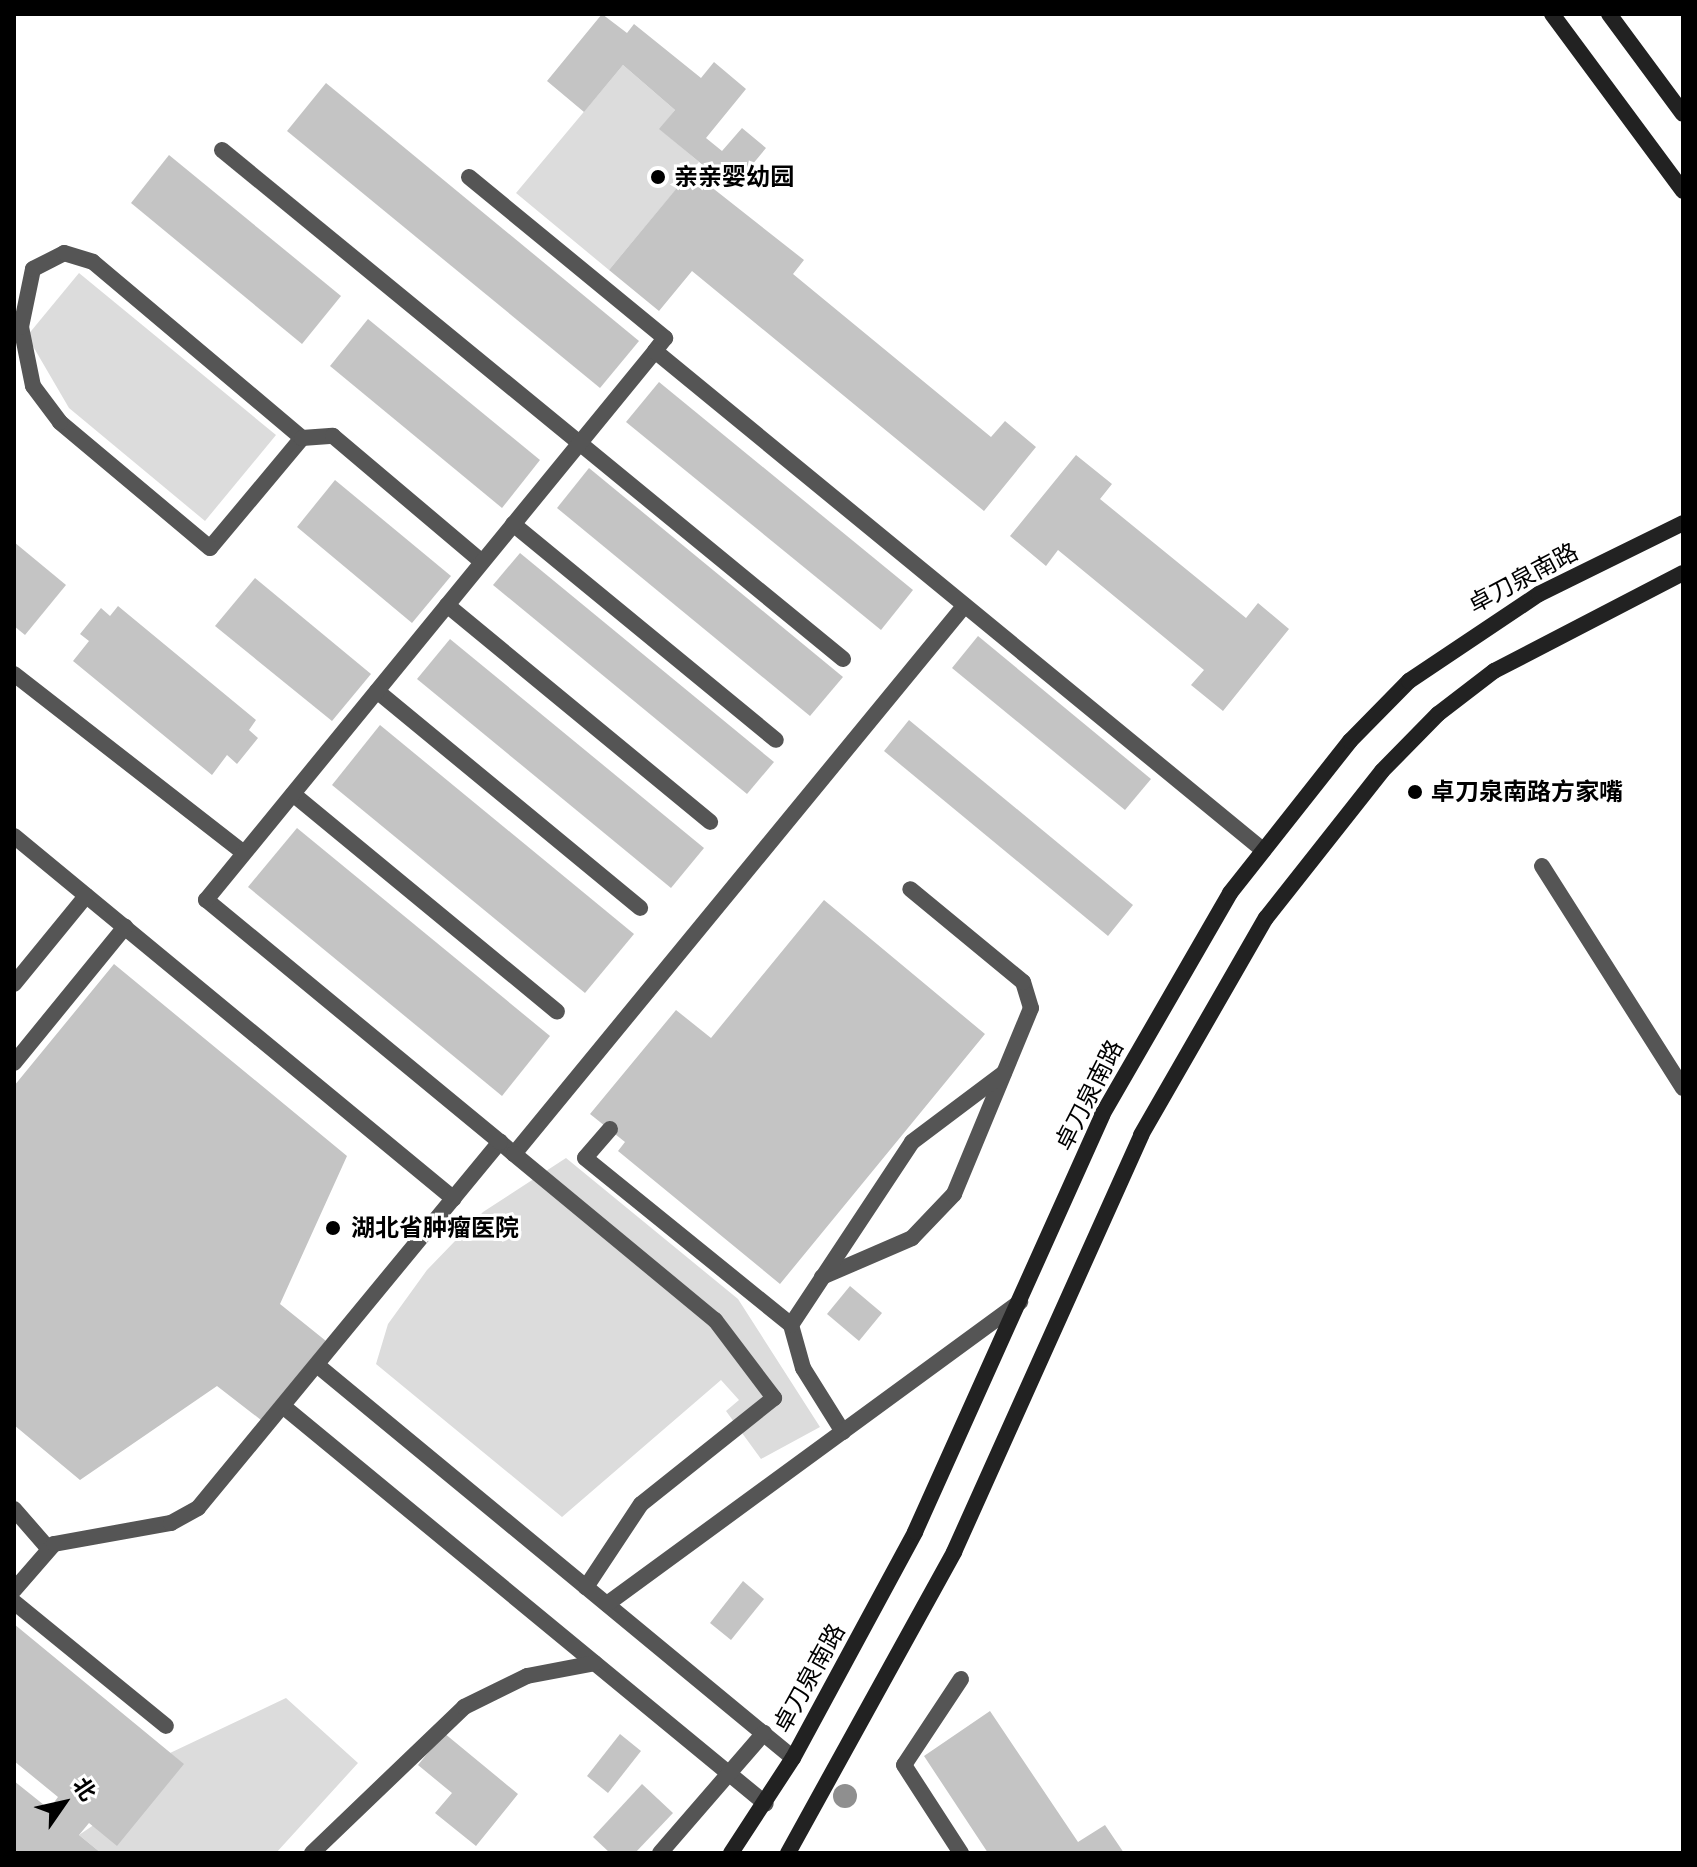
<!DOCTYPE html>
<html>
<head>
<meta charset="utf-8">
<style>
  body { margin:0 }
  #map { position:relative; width:1697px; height:1867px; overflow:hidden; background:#fff; font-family:Figtree,"Noto Sans SC",sans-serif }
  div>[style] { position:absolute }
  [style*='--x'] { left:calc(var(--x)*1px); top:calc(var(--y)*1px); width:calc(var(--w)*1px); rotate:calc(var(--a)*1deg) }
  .green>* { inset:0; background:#dcdcdc }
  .building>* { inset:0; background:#c4c4c4 }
  .lane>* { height:16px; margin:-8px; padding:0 8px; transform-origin:8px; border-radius:8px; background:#555 }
  .street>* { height:16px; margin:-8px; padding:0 8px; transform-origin:8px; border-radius:8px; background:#555 }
  .secondary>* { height:16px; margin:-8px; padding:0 8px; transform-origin:8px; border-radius:8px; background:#222 }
  .trees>* { width:24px; height:24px; margin:-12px; border-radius:50%; background:#8f8f8f }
  .dots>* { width:22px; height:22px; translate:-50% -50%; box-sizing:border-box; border:4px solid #fff; border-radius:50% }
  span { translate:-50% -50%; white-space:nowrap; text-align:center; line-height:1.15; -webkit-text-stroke:6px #fff; paint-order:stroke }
  .poi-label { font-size:24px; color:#000; font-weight:700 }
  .left { translate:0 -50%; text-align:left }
  .street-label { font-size:24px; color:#000 }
  .frame { position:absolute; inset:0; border:16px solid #000; pointer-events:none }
  .north { position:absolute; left:24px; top:1763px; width:80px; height:80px; -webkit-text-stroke:6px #fff; paint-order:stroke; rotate:56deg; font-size:22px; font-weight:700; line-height:32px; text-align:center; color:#000 }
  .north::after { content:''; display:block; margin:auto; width:28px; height:36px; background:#000; clip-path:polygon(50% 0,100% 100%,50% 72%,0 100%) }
</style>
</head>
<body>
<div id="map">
  <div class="green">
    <div style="clip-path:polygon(623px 65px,675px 110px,660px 129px,699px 162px,609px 270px,516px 193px)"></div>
    <div style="clip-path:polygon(79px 273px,276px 435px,205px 521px,69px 408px,27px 336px)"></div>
    <div style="clip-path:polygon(566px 1158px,738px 1299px,820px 1427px,761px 1459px,726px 1411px,739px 1400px,721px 1380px,562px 1517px,376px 1364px,388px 1324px,427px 1270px,483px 1212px)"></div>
    <div style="clip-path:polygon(286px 1698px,358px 1763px,276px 1853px,101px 1853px,79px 1835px,183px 1764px,170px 1753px)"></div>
  </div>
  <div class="building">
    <div style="clip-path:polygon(602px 14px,627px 33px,634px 24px,701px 78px,714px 62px,746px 89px,706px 138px,722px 151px,742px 128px,766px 148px,732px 189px,659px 129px,675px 110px,623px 65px,584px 112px,547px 81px)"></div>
    <div style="clip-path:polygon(326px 83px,639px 341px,600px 388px,287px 131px)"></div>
    <div style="clip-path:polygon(169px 155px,341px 296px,302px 344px,131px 203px)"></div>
    <div style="clip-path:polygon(691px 171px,804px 260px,793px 274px,991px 437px,1005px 421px,1036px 447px,984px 511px,692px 271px,659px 311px,609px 270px)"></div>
    <div style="clip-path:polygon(368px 319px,540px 460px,502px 508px,330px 366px)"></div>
    <div style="clip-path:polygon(659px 382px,913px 590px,881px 630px,626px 422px)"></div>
    <div style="clip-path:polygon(1076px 455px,1112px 484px,1100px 499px,1246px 618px,1258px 603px,1289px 629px,1223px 711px,1191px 685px,1204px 670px,1058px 550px,1046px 566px,1010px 536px)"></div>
    <div style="clip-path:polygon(589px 468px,843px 677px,810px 716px,557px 508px)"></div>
    <div style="clip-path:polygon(335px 480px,451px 576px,412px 623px,297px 527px)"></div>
    <div style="clip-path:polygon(14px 542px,66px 585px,25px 635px,14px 626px)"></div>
    <div style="clip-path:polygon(520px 553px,774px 762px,747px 794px,493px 585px)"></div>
    <div style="clip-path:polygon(255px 578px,371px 674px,332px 721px,215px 626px)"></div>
    <div style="clip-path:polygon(118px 606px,256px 720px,249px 730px,258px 738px,237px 764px,227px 755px,212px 775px,73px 661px,89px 641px,80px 634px,101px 608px,110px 616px)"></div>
    <div style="clip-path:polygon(978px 636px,1151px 779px,1125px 810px,952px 668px)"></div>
    <div style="clip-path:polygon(450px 639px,704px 848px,671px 888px,417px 679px)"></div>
    <div style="clip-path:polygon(909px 720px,1133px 905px,1108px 936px,884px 751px)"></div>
    <div style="clip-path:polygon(380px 725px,634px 934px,585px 993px,332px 785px)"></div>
    <div style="clip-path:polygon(297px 828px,550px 1036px,502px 1096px,248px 887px)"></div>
    <div style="clip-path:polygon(824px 900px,985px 1034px,780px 1284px,618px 1151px,625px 1142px,590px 1114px,676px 1010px,711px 1038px)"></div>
    <div style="clip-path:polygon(114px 964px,347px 1156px,280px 1304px,326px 1341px,261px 1420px,217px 1386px,80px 1480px,14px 1425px,14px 1086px)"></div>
    <div style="clip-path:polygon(850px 1286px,882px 1313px,859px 1341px,827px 1314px)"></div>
    <div style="clip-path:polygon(743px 1581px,764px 1599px,731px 1640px,710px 1623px)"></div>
    <div style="clip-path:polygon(14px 1624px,184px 1764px,117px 1846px,89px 1823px,79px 1835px,101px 1853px,14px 1853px,14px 1781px,49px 1809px,58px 1797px,14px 1761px)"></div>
    <div style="clip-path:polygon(990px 1711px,1078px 1842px,1105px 1825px,1124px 1853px,988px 1853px,924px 1756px)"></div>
    <div style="clip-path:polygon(444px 1733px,518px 1794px,476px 1846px,435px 1813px,452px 1793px,418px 1765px)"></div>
    <div style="clip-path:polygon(620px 1734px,641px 1751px,608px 1793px,587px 1776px)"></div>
    <div style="clip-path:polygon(642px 1784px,673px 1813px,635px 1853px,610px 1853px,593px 1837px)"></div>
  </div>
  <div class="lane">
    <div style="--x:222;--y:150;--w:803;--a:39.34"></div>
    <div style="--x:469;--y:177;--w:254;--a:39.4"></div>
    <div style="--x:665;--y:338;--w:16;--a:128"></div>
    <div style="--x:302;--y:438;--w:143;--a:129.9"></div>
    <div style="--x:210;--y:548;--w:196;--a:-140"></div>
    <div style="--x:60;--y:422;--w:45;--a:-126.9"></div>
    <div style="--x:33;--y:386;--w:60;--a:-101.5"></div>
    <div style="--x:21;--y:327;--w:59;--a:-78.3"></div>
    <div style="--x:33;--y:269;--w:35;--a:-27"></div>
    <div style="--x:64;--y:253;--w:30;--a:17"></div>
    <div style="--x:93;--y:262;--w:273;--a:40.1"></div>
    <div style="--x:302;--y:438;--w:31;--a:-4"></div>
    <div style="--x:333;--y:436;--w:195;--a:40.2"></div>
    <div style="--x:513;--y:524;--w:340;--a:39.4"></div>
    <div style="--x:447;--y:605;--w:341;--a:39.5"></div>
    <div style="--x:14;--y:674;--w:291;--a:37.9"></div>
    <div style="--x:377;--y:691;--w:341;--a:39.5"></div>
    <div style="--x:293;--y:794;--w:342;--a:39.5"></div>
    <div style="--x:14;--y:836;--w:570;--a:39.52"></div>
    <div style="--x:14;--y:984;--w:114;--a:-50.7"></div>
    <div style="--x:14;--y:1063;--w:176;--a:-50.8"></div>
    <div style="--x:610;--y:1129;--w:38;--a:131"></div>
    <div style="--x:585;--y:1158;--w:265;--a:39"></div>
    <div style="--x:500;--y:1142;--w:18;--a:41"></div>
    <div style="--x:514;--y:1154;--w:710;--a:-50.6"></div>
    <div style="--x:514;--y:1154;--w:261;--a:39.6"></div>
    <div style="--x:715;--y:1320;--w:98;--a:52.9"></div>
    <div style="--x:774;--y:1398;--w:170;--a:141.4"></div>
    <div style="--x:641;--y:1504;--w:100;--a:123.5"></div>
    <div style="--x:822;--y:1277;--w:98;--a:-23.4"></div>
    <div style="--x:912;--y:1238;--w:61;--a:-46.3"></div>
    <div style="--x:954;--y:1194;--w:201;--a:-67.5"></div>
    <div style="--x:1031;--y:1008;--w:27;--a:-107"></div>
    <div style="--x:1023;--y:982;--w:146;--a:-140.5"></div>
    <div style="--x:317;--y:1365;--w:617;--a:39.54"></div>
    <div style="--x:284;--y:1407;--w:624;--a:39.48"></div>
    <div style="--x:843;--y:1432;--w:75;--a:-122"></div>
    <div style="--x:803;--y:1368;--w:45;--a:-105.6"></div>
    <div style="--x:791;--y:1325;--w:219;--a:-56.5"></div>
    <div style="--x:912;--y:1142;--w:115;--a:-36.9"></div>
    <div style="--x:14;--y:1509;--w:52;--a:48.9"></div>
    <div style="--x:14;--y:1590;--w:61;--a:-49"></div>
    <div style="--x:54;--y:1544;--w:119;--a:-10.2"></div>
    <div style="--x:171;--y:1523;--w:31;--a:-29"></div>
    <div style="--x:198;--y:1508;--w:475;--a:-50.5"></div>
    <div style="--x:500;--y:1142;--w:381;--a:-140.5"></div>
    <div style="--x:206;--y:900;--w:709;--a:-50.72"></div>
    <div style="--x:655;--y:351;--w:787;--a:39.38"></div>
    <div style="--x:14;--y:1602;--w:196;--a:39.2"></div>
    <div style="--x:607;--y:1604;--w:512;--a:-36.18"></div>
    <div style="--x:961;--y:1679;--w:103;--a:123.5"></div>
    <div style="--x:904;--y:1765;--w:105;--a:57.1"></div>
    <div style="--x:312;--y:1853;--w:211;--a:-43.8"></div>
    <div style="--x:464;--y:1707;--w:70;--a:-26.2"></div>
    <div style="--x:527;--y:1676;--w:69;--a:-10.8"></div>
    <div style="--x:660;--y:1853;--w:159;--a:-49.1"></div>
  </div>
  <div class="street">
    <div style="--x:1542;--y:866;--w:263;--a:57.6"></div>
  </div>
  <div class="secondary">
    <div style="--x:1552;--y:14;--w:220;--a:53.5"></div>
    <div style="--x:1609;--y:14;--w:124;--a:53.5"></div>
    <div style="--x:731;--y:1853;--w:113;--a:-56.9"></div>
    <div style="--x:793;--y:1758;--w:257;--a:-61.6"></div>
    <div style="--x:915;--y:1532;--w:457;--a:-65.8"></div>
    <div style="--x:1102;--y:1115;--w:256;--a:-60"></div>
    <div style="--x:1230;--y:893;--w:194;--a:-51.7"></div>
    <div style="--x:1350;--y:741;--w:84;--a:-45.5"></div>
    <div style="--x:1409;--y:681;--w:156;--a:-33.8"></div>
    <div style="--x:1539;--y:594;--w:161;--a:-26.2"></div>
    <div style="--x:788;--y:1853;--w:344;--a:-61.1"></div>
    <div style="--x:954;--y:1552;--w:457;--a:-65.8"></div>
    <div style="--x:1141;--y:1135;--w:250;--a:-60.1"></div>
    <div style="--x:1266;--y:918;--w:187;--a:-51.7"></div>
    <div style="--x:1382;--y:771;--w:80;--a:-45.5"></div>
    <div style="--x:1438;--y:714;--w:71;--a:-37.5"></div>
    <div style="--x:1494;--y:671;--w:213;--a:-27.4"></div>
  </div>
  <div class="trees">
    <div style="left:845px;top:1796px"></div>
  </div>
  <div class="dots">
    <div style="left:658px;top:177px;background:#000"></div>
    <div style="left:1415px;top:792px;background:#000"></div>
    <div style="left:333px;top:1228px;background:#000"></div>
  </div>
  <div class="poi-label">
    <span class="left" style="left:674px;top:177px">亲亲婴幼园</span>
    <span class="left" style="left:1431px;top:792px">卓刀泉南路方家嘴</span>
    <span class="left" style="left:351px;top:1228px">湖北省肿瘤医院</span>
  </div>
  <div class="street-label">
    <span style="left:1523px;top:578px;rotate:-28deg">卓刀泉南路</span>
    <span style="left:1089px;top:1095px;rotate:-63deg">卓刀泉南路</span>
    <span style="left:809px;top:1678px;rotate:-61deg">卓刀泉南路</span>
  </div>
  <div class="frame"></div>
  <div class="north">北</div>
</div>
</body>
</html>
